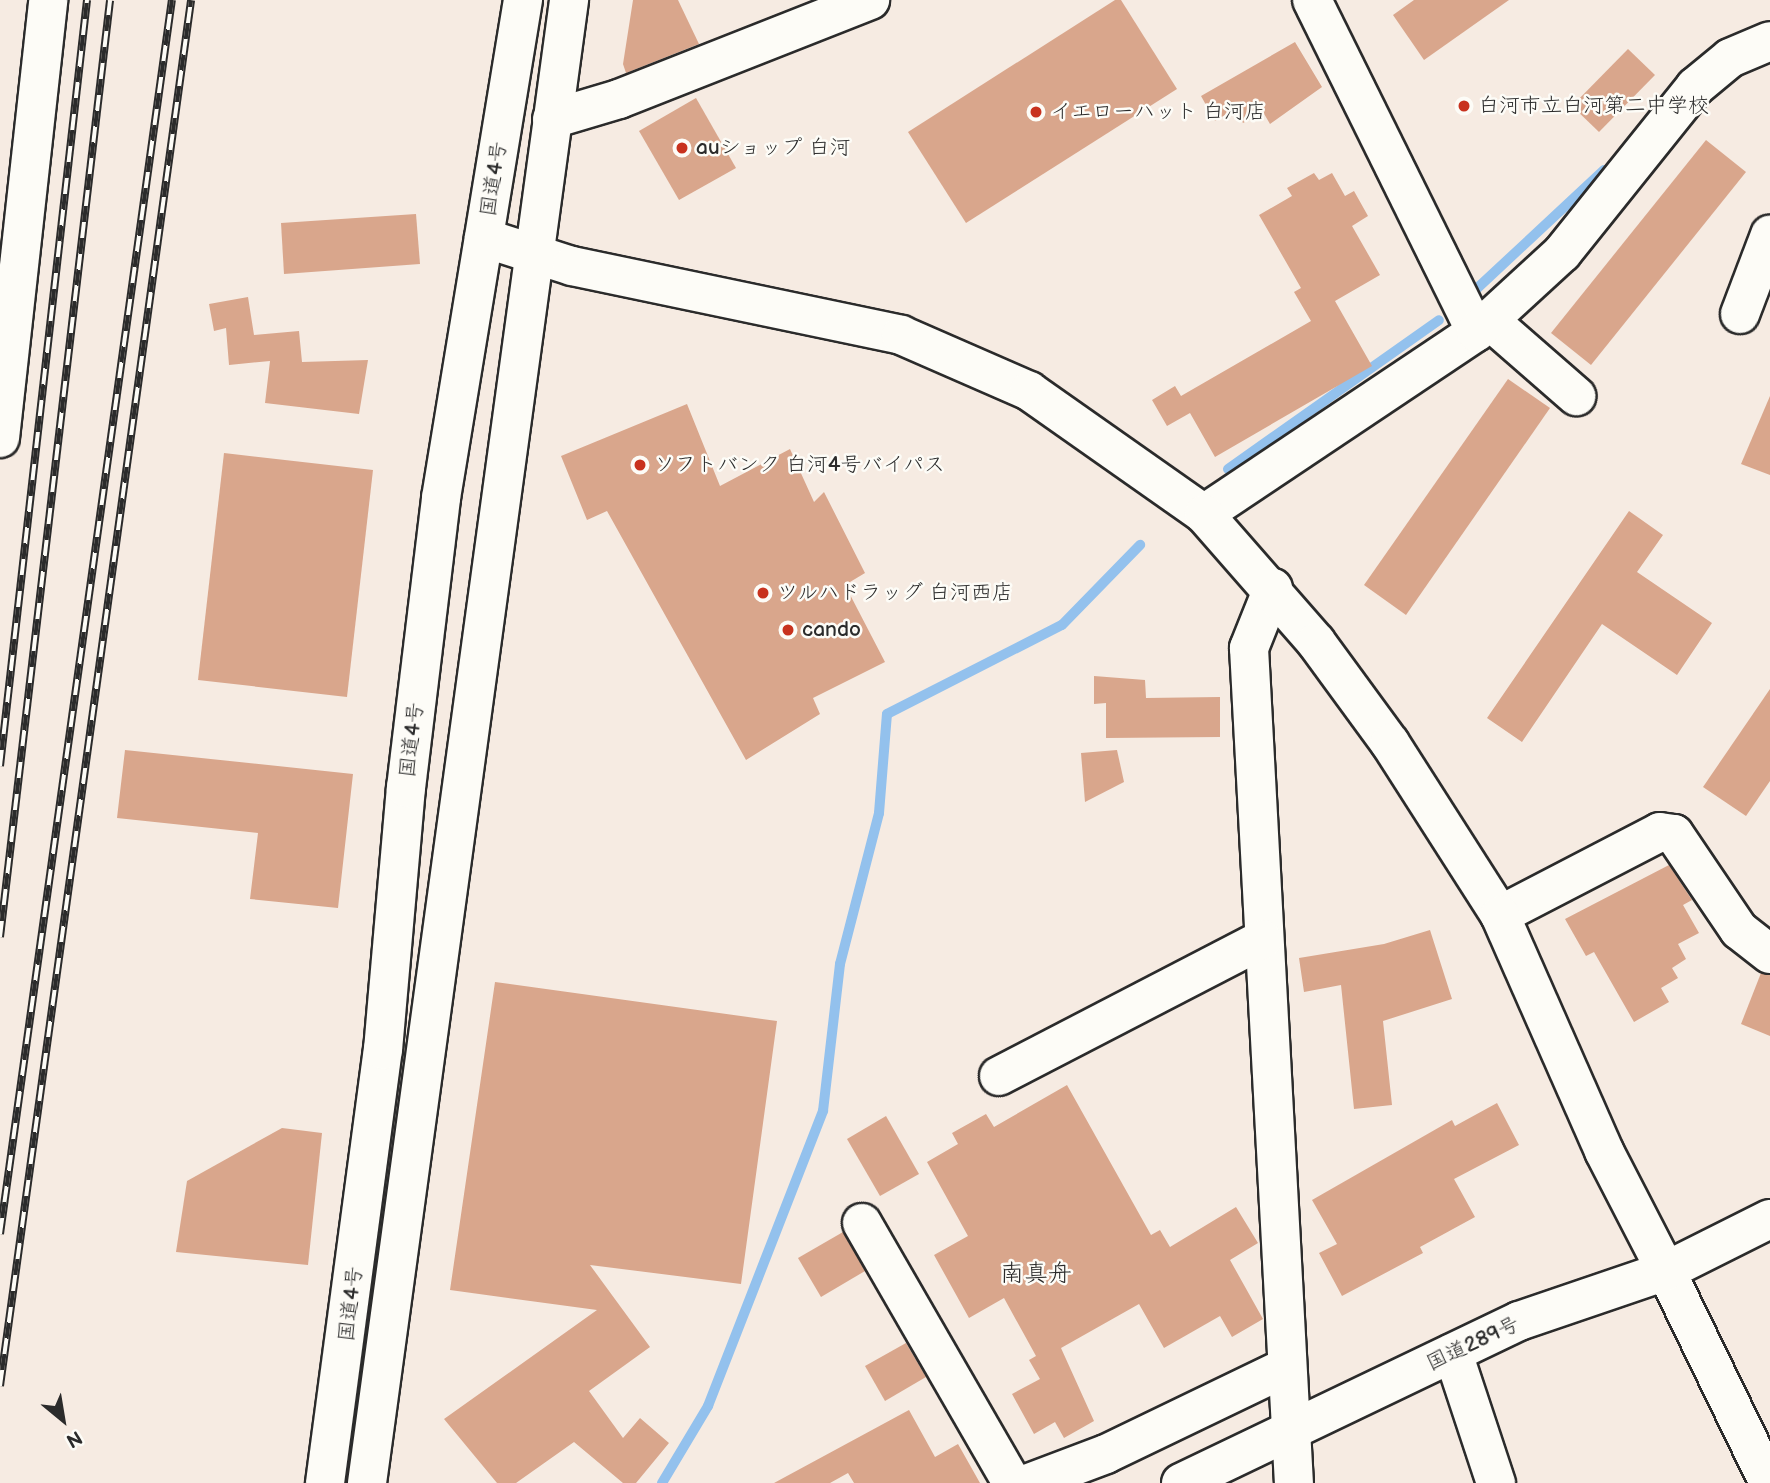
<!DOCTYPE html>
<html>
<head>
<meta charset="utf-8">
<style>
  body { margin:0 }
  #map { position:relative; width:1770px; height:1483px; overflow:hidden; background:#f6ebe2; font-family:"Balsamiq Sans","Klee One",sans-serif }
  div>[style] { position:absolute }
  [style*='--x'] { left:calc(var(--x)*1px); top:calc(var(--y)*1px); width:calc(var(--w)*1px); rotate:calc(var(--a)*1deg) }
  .stream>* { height:10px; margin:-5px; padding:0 5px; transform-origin:5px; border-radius:5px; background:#93c1ed }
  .building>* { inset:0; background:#d9a68c }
  .roads { filter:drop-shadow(2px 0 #2b2b2b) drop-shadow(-2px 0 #2b2b2b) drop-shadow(0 2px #2b2b2b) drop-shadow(0 -2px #2b2b2b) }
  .minor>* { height:38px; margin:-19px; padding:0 19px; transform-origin:19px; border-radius:19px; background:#fdfcf7 }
  .tertiary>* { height:38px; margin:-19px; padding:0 19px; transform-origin:19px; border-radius:19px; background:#fdfcf7 }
  .trunk>* { height:38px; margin:-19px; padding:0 19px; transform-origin:19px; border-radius:19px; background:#fdfcf7 }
  .rail>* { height:8px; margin-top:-4px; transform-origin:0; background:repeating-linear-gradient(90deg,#fdfcf7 0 16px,#2b2b2b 0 32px); box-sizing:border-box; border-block:2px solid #2b2b2b }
  .dots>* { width:19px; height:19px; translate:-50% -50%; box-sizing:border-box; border:4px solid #fdfcf7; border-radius:50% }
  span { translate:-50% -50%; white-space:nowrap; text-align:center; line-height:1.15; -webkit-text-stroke:5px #fdfcf7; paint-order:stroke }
  .poi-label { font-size:21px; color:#2b2b2b }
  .left { translate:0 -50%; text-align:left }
  .street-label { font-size:21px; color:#2b2b2b }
  .quarter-label { font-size:24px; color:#2b2b2b }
  .north { position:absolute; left:28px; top:1385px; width:70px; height:70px; -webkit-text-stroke:5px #fdfcf7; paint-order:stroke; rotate:150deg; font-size:19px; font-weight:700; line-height:28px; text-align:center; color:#2b2b2b }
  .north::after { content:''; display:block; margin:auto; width:24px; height:32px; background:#2b2b2b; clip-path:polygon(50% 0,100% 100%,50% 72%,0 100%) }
</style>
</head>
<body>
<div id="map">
  <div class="stream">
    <div style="--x:1471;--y:294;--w:182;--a:-43"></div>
    <div style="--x:1228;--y:469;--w:258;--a:-35.2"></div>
    <div style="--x:662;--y:1483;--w:90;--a:-59.1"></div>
    <div style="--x:708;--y:1406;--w:317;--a:-68.7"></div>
    <div style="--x:823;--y:1111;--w:148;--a:-83.4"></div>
    <div style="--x:840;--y:964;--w:156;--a:-75.5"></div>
    <div style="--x:879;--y:813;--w:99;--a:-85.4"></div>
    <div style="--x:887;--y:714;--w:196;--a:-27"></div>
    <div style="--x:1062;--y:625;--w:112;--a:-45.7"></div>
  </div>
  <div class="building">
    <div style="clip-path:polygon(633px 0,678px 0,699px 44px,626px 73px,623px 64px)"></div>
    <div style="clip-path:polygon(1115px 0,1121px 0,1177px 89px,966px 223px,908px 132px)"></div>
    <div style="clip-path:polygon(1414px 0,1509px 0,1424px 60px,1393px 15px)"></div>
    <div style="clip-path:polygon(1295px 42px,1322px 87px,1270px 124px,1263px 112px,1243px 123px,1235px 109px,1215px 121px,1201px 96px)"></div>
    <div style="clip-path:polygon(1628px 49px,1655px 75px,1599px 132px,1572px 106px)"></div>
    <div style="clip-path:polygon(696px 98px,736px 168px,679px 200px,639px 131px)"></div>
    <div style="clip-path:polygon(1706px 140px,1746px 172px,1591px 365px,1551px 333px)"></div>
    <div style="clip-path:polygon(1314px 173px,1319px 180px,1332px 173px,1345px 196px,1354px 191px,1368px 216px,1352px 226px,1380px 275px,1335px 301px,1372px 366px,1215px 457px,1190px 413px,1167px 426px,1152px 400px,1175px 386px,1181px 396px,1311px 321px,1294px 292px,1301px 288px,1259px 215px,1292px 196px,1287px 188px)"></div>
    <div style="clip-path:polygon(416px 214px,420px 264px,284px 274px,281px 223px)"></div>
    <div style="clip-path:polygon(248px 297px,254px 335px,299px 331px,302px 362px,368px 360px,359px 414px,265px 403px,270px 361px,229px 365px,226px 328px,214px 331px,209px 304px)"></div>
    <div style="clip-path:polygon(1508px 379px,1550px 408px,1406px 615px,1364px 585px)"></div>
    <div style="clip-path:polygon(1770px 396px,1770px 475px,1741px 464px)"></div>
    <div style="clip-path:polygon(687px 404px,720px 486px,790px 449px,814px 502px,824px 492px,865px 573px,845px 585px,885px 662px,813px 698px,820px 714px,746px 760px,607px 511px,587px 520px,561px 456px)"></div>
    <div style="clip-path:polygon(224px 453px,373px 470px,347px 697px,198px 680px)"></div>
    <div style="clip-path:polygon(1629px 511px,1663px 535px,1637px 572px,1712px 623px,1677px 675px,1602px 624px,1522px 742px,1487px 718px)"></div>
    <div style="clip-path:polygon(1094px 676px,1145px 680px,1146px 698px,1220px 697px,1220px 737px,1106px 738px,1106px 703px,1094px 704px)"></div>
    <div style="clip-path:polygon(1770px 689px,1770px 781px,1746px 816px,1703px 787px)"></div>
    <div style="clip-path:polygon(125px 750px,353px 774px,338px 908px,250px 899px,258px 833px,117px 818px)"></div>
    <div style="clip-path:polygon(1117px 750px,1124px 782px,1085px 802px,1081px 753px)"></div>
    <div style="clip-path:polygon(1669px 865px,1692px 900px,1683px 905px,1699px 933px,1678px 944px,1686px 959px,1672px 968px,1678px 978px,1661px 988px,1669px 1002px,1634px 1022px,1594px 952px,1586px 956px,1565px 919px)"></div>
    <div style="clip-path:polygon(1430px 930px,1452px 999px,1383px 1021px,1392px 1105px,1354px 1109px,1341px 985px,1304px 992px,1299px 958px,1384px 944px)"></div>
    <div style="clip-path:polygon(1761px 973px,1770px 975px,1770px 1036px,1741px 1024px)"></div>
    <div style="clip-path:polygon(495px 982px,777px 1021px,741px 1284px,590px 1265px,650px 1347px,589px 1391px,623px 1438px,640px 1418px,669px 1443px,636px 1483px,623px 1483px,574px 1442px,516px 1483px,497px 1483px,444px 1419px,597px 1310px,450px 1290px)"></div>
    <div style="clip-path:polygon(1067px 1085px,1151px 1235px,1160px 1230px,1170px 1247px,1236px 1207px,1258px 1243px,1230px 1260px,1263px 1319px,1232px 1337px,1220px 1316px,1164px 1348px,1139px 1304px,1061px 1348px,1094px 1421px,1064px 1438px,1055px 1422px,1034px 1434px,1012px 1394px,1040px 1379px,1029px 1360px,1036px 1356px,1004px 1298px,969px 1318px,934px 1255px,968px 1236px,927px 1162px,958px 1144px,952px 1133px,986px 1114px,994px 1127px)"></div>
    <div style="clip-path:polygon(1497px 1103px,1519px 1145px,1454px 1179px,1475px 1217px,1420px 1247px,1423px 1253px,1342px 1296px,1319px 1253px,1337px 1244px,1312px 1200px,1452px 1120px,1455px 1126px)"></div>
    <div style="clip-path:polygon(886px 1116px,919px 1174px,880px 1196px,847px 1139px)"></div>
    <div style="clip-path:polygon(282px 1128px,322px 1133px,308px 1265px,176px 1252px,187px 1181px)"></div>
    <div style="clip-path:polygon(843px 1232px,865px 1271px,821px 1297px,798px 1258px)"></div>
    <div style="clip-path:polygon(906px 1343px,926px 1377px,885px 1401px,865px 1366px)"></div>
    <div style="clip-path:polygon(909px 1410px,935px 1457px,958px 1444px,980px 1483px,854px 1483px,848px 1473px,830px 1483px,774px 1483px)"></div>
  </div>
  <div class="roads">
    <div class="minor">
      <div style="--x:1312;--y:0;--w:370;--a:63.7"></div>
      <div style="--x:552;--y:119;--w:70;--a:-16.6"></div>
      <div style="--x:619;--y:99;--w:270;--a:-21.5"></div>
      <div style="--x:1740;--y:314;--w:85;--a:-69.2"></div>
      <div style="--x:1489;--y:320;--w:116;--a:41.1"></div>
      <div style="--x:0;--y:438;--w:441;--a:-83.7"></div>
      <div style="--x:1204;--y:514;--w:327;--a:-33.8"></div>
      <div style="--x:1476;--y:332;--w:117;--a:-42.6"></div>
      <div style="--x:1562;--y:253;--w:213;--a:-51.3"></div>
      <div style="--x:1695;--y:87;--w:45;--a:-39.6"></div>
      <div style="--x:1730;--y:58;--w:43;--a:-23"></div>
      <div style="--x:1273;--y:588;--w:65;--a:111.8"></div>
      <div style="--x:1249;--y:648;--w:836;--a:86.92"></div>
      <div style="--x:1500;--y:915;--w:180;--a:-27.4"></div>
      <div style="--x:1660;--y:832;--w:14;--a:8"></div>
      <div style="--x:1674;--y:834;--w:116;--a:55.9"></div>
      <div style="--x:1739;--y:930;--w:39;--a:38"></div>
      <div style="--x:999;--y:1076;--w:297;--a:-27.4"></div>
      <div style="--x:862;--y:1223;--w:300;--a:60"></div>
      <div style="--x:1666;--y:1271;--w:236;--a:64.1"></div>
      <div style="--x:1453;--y:1353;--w:137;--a:71.7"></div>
      <div style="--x:1029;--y:1483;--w:82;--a:-20.6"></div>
      <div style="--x:1106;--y:1454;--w:199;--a:-25.7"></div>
    </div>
    <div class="tertiary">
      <div style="--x:484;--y:238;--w:92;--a:17.7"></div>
      <div style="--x:572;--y:266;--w:336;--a:11.8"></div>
      <div style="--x:901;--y:335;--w:140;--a:23.6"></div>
      <div style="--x:1029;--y:391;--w:214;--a:35.1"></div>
      <div style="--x:1204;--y:514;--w:170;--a:48.8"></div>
      <div style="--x:1316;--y:642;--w:125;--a:53.8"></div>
      <div style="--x:1390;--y:743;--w:204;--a:57.4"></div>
      <div style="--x:1500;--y:915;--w:258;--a:66.2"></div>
      <div style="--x:1604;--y:1151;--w:135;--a:62.7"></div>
    </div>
    <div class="trunk">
      <div style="--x:325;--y:1483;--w:437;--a:-82.4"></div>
      <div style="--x:383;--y:1050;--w:263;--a:-85"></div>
      <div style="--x:406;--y:788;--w:292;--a:-83.1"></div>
      <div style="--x:441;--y:498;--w:505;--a:-80.65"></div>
      <div style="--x:367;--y:1483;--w:1497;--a:-82.24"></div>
      <div style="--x:1181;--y:1483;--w:375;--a:-25.6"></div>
      <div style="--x:1519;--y:1321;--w:155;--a:-18.8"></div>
      <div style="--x:1666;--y:1271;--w:116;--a:-26.6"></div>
    </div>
  </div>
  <div class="rail">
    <div style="--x:0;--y:766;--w:771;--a:-83.52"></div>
    <div style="--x:0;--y:937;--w:943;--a:-83.3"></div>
    <div style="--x:0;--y:1234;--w:1246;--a:-82.07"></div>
    <div style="--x:0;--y:1386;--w:1399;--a:-82.15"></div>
  </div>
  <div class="dots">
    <div style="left:1464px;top:106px;background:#c8321e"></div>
    <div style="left:1036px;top:112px;background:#c8321e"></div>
    <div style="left:682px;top:148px;background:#c8321e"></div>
    <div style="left:640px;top:465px;background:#c8321e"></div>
    <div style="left:763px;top:593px;background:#c8321e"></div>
    <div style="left:788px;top:630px;background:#c8321e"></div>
  </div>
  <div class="poi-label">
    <span class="left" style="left:1478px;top:106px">白河市立白河第二中学校</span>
    <span class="left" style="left:1050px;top:112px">イエローハット 白河店</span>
    <span class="left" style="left:696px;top:148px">auショップ 白河</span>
    <span class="left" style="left:654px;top:465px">ソフトバンク 白河4号バイパス</span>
    <span class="left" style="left:777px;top:593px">ツルハドラッグ 白河西店</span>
    <span class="left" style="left:802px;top:630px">cando</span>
  </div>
  <div class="street-label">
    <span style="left:494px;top:179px;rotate:-81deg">国道4号</span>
    <span style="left:412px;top:740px;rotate:-83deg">国道4号</span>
    <span style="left:351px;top:1304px;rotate:-83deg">国道4号</span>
    <span style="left:1473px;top:1344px;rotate:-25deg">国道289号</span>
  </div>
  <div class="quarter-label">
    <span style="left:1036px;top:1274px">南真舟</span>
  </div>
  <div class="north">N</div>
</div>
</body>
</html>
